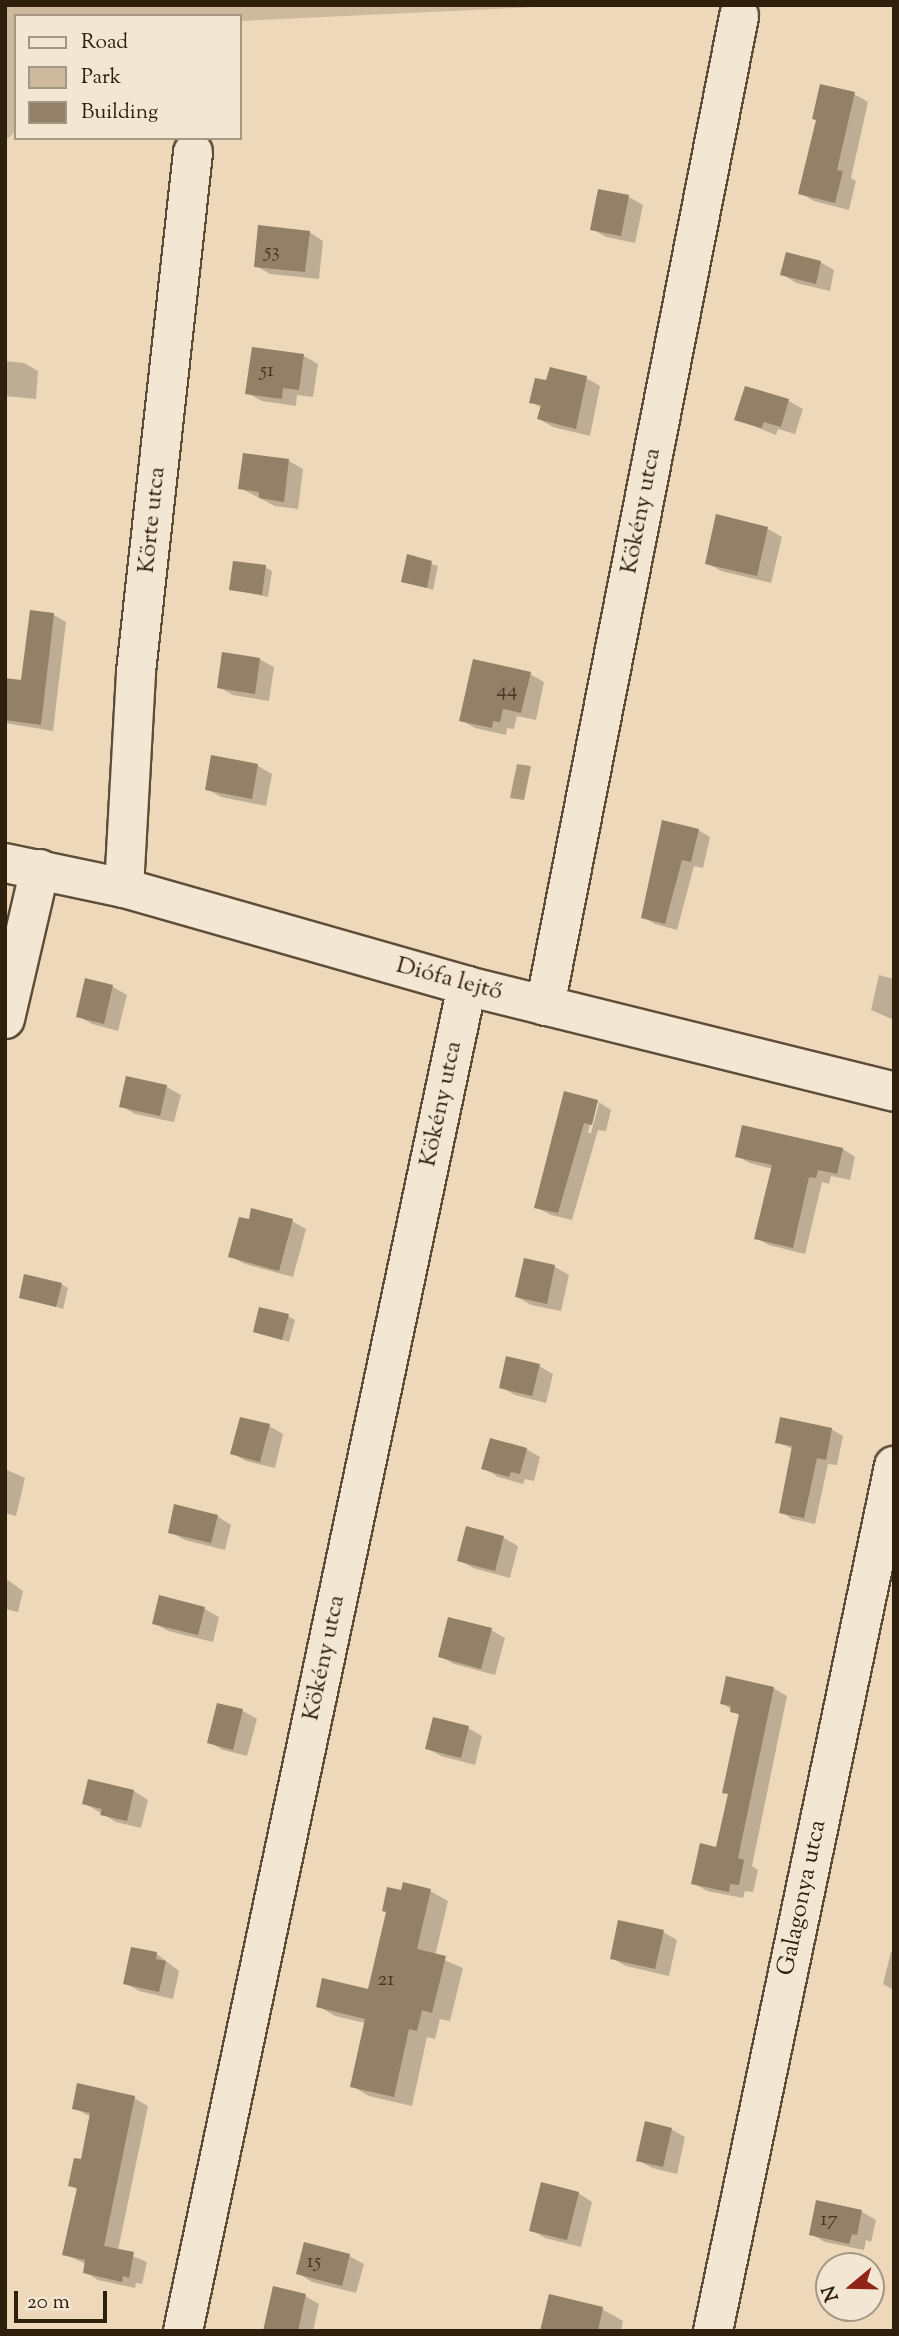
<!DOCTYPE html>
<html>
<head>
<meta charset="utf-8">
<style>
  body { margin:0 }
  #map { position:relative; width:899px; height:2336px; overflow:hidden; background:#edd9b9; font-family:"Sorts Mill Goudy",serif }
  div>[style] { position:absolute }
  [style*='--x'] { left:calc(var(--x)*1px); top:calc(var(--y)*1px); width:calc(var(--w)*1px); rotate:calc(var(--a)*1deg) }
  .green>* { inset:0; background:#cdba9c }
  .water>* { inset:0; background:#ac9a7f }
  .shadow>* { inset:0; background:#0003 }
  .building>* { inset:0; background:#928067 }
  .roads { filter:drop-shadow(2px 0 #5e4e39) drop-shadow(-2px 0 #5e4e39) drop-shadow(0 2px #5e4e39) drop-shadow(0 -2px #5e4e39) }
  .minor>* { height:38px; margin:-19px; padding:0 19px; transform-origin:19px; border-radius:19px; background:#f3e6d2 }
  span { translate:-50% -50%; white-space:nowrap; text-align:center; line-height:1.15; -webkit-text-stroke:5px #f3e6d2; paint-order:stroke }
  .number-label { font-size:21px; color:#483824 }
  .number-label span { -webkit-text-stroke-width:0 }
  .street-label { font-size:24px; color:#2f200e }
  .frame { position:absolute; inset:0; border:7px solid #2f200e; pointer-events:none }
  .legend { position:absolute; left:14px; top:14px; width:228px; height:126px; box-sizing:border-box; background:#f3e6d2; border:2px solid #a59784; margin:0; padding:9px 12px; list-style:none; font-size:21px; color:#2f200e }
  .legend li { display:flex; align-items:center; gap:14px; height:35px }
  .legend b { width:35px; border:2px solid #a59784 }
  .north { position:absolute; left:815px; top:2252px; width:70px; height:70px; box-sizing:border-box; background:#f3e6d2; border:2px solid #a59784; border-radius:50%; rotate:251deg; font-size:19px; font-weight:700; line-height:28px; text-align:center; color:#2f200e }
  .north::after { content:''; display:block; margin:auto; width:24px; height:32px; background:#8f2418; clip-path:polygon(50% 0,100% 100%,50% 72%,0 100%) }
  .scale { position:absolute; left:14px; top:2291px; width:93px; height:32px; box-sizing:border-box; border:4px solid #2f200e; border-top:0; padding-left:9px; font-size:21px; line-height:24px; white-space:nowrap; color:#2f200e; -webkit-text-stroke:5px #f3e6d2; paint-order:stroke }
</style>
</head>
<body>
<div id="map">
  <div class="green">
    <div style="clip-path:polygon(5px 5px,579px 5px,240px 21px,240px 16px,16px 16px,16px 131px,5px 141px)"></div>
  </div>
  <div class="water">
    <div style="clip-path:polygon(517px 764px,531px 766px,524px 800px,510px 798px)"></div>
  </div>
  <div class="shadow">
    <div style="clip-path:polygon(854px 94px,868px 102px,851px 178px,856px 181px,849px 210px,814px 201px,800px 193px,817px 120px)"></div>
    <div style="clip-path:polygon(629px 197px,643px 205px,635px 243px,606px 237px,592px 229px)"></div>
    <div style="clip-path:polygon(309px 232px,323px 241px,319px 279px,270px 274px,256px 266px)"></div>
    <div style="clip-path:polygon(820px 262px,834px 270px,830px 291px,796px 283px,782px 274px)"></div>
    <div style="clip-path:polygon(304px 356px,318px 364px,313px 397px,297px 395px,296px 406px,262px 401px,247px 393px)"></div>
    <div style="clip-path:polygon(5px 361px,24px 363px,38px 371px,36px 399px,5px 396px)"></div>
    <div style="clip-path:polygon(586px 378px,600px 386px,590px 436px,553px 427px,539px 419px,542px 408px,531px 402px,547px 383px)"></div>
    <div style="clip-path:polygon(746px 388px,789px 401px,803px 409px,795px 434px,778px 429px,776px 435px,736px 419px)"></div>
    <div style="clip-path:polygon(289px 461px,303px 469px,298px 509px,275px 506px,240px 488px)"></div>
    <div style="clip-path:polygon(718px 517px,768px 529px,782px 537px,771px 583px,721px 571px,707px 563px)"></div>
    <div style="clip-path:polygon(408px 557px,438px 566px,433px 590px,403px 581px)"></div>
    <div style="clip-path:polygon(265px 567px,272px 571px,268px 597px,231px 589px)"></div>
    <div style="clip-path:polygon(31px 612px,54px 615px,66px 622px,53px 731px,5px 723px,5px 680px,22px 682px)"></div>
    <div style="clip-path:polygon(259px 659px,274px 667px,269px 701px,233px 695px,219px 687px)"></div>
    <div style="clip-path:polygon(530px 674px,544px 682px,536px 720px,517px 716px,514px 729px,507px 728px,506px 735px,475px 728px,461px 720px)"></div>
    <div style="clip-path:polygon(258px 766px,272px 774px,266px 806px,221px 797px,207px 789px)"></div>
    <div style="clip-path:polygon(698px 830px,710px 837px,703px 868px,694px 866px,677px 930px,655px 924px,643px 917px)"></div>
    <div style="clip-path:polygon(879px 975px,894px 979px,894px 1020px,871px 1010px)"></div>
    <div style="clip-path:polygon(87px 981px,113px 987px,127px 995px,118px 1031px,92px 1024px,78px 1016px)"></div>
    <div style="clip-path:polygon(128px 1079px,167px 1087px,181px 1095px,174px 1122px,135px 1114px,121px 1106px)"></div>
    <div style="clip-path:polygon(evenodd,565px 1093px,597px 1101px,611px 1110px,606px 1131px,598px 1130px,572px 1220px,551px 1215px,536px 1207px,565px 1093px,595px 1103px,599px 1103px,591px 1133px,588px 1133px,595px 1103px)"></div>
    <div style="clip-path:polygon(744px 1127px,843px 1149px,855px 1157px,850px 1180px,831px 1176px,829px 1184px,822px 1182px,805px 1254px,769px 1245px,756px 1238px,773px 1169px,750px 1163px,737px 1156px)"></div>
    <div style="clip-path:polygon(292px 1221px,306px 1229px,293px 1277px,245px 1264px,230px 1256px)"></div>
    <div style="clip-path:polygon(525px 1261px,555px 1267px,569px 1275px,561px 1311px,531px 1305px,517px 1297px)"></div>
    <div style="clip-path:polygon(61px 1284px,68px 1288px,63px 1309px,21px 1297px)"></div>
    <div style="clip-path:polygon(288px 1316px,295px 1320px,289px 1342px,255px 1331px)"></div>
    <div style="clip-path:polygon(539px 1366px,553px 1374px,546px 1403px,515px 1395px,501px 1387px)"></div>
    <div style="clip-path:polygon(269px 1426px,283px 1434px,275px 1468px,246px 1461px,232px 1453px)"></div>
    <div style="clip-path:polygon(831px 1429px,843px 1436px,837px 1465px,828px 1464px,815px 1524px,792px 1519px,781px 1512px,793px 1449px,777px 1442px)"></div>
    <div style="clip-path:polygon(526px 1449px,540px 1457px,534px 1481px,525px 1479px,523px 1484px,498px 1477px,484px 1468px)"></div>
    <div style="clip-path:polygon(5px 1469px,25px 1478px,16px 1516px,5px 1513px)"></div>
    <div style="clip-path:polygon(217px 1516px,231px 1525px,225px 1550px,185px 1540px,170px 1532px)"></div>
    <div style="clip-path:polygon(468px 1528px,504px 1538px,518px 1546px,510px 1578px,473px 1568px,459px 1560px)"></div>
    <div style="clip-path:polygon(5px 1578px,23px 1591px,18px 1612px,5px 1609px)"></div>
    <div style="clip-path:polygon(160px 1597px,205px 1609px,219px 1617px,213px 1642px,168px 1631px,154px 1623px)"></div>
    <div style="clip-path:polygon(491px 1630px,505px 1638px,495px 1675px,454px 1664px,440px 1656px)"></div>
    <div style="clip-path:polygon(773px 1688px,787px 1696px,752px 1866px,758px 1870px,753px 1892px,745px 1891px,743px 1898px,707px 1891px,693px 1883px,717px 1849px,730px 1795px,724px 1792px,740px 1716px,722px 1703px)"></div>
    <div style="clip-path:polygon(218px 1705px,243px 1711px,257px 1719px,247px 1756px,223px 1750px,209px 1742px)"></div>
    <div style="clip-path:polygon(468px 1728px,482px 1736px,475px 1765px,441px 1756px,427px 1748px)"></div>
    <div style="clip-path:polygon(90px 1781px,134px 1791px,148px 1800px,141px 1828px,116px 1822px,84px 1803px)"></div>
    <div style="clip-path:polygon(430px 1891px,448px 1901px,435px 1956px,463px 1968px,450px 2021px,440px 2019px,435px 2039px,427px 2037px,412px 2106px,369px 2096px,352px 2086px,365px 2023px,335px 2016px,318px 2006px,369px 1991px,387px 1913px,402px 1892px)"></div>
    <div style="clip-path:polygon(663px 1932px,677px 1940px,669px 1976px,626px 1966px,612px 1958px)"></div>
    <div style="clip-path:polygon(891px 1952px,894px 1953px,894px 1990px,883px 1984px)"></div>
    <div style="clip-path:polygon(157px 1954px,179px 1971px,173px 1999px,139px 1991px,125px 1983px)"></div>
    <div style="clip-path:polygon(134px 2098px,148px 2106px,118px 2250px,147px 2262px,142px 2284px,136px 2283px,135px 2288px,98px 2280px,85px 2272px,86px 2264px,64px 2254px,78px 2190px,70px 2185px,82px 2161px,91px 2117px,74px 2108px)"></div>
    <div style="clip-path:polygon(671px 2129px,685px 2137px,677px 2174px,652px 2168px,638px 2160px)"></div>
    <div style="clip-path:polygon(578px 2193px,592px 2202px,581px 2247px,545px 2238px,531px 2230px)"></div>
    <div style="clip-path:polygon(817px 2202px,862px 2212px,876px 2220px,871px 2242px,866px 2240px,864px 2250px,825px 2242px,811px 2234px)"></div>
    <div style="clip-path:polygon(349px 2256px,364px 2264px,356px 2293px,312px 2282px,298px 2273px)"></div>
    <div style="clip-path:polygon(305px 2296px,319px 2304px,313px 2331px,265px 2331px)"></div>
    <div style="clip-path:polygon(602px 2309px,623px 2321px,621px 2331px,542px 2331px)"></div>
  </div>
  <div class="building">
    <div style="clip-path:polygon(820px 84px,855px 92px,837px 170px,843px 171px,835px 203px,798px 194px,816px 120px,812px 119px)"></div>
    <div style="clip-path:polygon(598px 189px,629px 195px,621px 236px,590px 230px)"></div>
    <div style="clip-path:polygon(258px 225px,310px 231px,305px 272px,254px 267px)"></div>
    <div style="clip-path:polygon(786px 252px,821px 261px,816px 284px,780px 275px)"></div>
    <div style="clip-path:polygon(252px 347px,304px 354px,299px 390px,283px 388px,282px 399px,245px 394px)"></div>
    <div style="clip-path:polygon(550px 367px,587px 376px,576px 429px,537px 419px,541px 405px,529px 403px,535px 378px,546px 380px)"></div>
    <div style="clip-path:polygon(745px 386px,789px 399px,781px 427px,764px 422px,761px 428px,734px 420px)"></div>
    <div style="clip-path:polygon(243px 453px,289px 459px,284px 502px,259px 498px,259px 492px,238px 489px)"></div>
    <div style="clip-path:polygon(716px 514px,768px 527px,757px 576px,705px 564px)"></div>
    <div style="clip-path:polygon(407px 554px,432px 561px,427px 588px,401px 582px)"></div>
    <div style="clip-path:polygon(233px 561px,266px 565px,262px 595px,229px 590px)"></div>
    <div style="clip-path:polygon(30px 610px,54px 613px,41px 725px,5px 720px,5px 678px,21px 680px)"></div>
    <div style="clip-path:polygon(222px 652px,260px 658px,255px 694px,217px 688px)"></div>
    <div style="clip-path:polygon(473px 659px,531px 672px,521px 713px,503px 709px,500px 722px,493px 721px,492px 728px,459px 721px)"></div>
    <div style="clip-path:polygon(211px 755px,258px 764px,252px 799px,205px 790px)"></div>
    <div style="clip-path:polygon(662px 820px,699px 829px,691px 862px,682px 860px,665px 924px,641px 918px)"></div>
    <div style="clip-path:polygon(85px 978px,113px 985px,104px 1024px,76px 1017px)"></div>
    <div style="clip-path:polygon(126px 1076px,167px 1085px,160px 1116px,119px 1107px)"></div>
    <div style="clip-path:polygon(564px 1091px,598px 1100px,592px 1125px,584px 1123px,558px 1213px,534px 1208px)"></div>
    <div style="clip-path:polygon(742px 1125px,843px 1148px,837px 1174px,818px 1170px,816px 1178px,809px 1177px,793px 1248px,754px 1239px,772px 1165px,735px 1157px)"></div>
    <div style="clip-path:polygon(251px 1208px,293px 1219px,279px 1271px,228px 1257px,239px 1217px,249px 1219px)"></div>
    <div style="clip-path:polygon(524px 1258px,555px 1265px,547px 1304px,515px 1297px)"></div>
    <div style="clip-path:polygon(24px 1274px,62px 1283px,56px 1307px,19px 1298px)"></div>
    <div style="clip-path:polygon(259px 1307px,289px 1314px,282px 1340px,253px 1332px)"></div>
    <div style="clip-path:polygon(506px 1356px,540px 1364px,532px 1396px,499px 1388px)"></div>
    <div style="clip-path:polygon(240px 1417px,270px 1424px,260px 1462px,230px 1454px)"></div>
    <div style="clip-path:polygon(780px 1417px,832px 1428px,826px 1460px,817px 1458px,804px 1518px,779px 1513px,792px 1446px,775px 1443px)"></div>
    <div style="clip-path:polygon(490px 1438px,527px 1448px,520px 1474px,511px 1472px,509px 1477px,481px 1469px)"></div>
    <div style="clip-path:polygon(174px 1504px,218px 1515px,211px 1543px,168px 1533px)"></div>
    <div style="clip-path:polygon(466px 1526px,504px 1536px,495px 1571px,457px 1561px)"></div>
    <div style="clip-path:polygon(159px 1595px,205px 1607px,198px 1635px,152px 1624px)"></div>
    <div style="clip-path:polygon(448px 1617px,492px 1628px,481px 1669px,438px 1657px)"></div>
    <div style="clip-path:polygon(726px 1676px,774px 1687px,738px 1858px,744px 1860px,739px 1885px,730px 1884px,729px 1892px,691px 1884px,700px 1843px,716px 1847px,728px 1794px,722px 1793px,739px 1714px,730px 1712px,731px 1706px,720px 1704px)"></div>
    <div style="clip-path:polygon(217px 1703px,243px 1709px,233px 1750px,207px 1743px)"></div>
    <div style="clip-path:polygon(433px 1717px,469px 1726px,461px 1758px,425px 1749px)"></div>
    <div style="clip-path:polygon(88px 1779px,134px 1790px,127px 1821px,100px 1815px,102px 1809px,82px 1804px)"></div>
    <div style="clip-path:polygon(403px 1882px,431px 1889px,417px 1949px,446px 1956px,432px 2013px,422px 2010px,417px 2031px,409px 2029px,394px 2097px,350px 2087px,365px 2019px,316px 2007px,322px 1978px,368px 1989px,386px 1912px,382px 1911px,387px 1887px,401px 1890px)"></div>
    <div style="clip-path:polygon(618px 1920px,664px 1930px,655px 1969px,610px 1959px)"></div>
    <div style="clip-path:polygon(131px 1947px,157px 1952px,156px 1959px,166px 1961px,159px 1992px,123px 1984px)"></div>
    <div style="clip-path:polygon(77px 2083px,135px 2096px,104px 2246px,134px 2252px,129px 2278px,123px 2276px,122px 2282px,83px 2273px,85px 2260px,62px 2255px,77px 2188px,68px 2186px,74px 2158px,81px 2159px,90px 2113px,72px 2109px)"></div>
    <div style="clip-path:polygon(645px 2121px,672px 2128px,663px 2167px,636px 2161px)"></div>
    <div style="clip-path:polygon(541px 2182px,579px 2192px,567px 2240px,529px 2231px)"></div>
    <div style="clip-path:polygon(816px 2200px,862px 2210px,857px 2235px,852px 2234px,849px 2244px,809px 2235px)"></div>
    <div style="clip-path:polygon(304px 2242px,350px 2254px,342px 2286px,296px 2274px)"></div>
    <div style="clip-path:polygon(273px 2286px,306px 2294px,298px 2331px,263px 2331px)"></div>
    <div style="clip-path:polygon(549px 2294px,603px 2307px,598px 2331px,540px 2331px)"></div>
  </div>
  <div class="roads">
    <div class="minor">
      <div style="--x:5;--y:863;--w:122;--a:11.9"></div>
      <div style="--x:124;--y:888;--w:357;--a:15.9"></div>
      <div style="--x:467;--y:986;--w:440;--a:13.9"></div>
      <div style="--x:124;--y:888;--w:216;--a:-86.8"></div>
      <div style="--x:136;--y:672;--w:523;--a:-83.74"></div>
      <div style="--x:545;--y:1006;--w:1009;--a:-78.91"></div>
      <div style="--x:5;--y:1019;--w:154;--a:-76.9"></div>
      <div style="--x:183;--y:2331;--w:1375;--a:-78.08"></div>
      <div style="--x:713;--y:2331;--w:884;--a:-78.18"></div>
    </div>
  </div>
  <div class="number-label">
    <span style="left:272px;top:252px">53</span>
    <span style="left:267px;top:371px">51</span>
    <span style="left:507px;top:691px">44</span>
    <span style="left:386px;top:1980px">21</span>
    <span style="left:829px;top:2220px">17</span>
    <span style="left:314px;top:2262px">15</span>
  </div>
  <div class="street-label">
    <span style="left:642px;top:511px;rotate:-79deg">Kökény utca</span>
    <span style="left:153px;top:520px;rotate:-84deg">Körte utca</span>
    <span style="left:449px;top:980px;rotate:15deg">Diófa lejtő</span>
    <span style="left:442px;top:1104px;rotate:-78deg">Kökény utca</span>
    <span style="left:325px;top:1658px;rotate:-78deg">Kökény utca</span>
    <span style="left:803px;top:1898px;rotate:-78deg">Galagonya utca</span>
  </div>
  <div class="frame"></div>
  <ul class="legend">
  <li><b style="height:9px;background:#f3e6d2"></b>Road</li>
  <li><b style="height:19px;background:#cdba9c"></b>Park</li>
  <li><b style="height:19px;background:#928067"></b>Building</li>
  </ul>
  <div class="north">N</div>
  <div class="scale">20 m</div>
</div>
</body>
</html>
